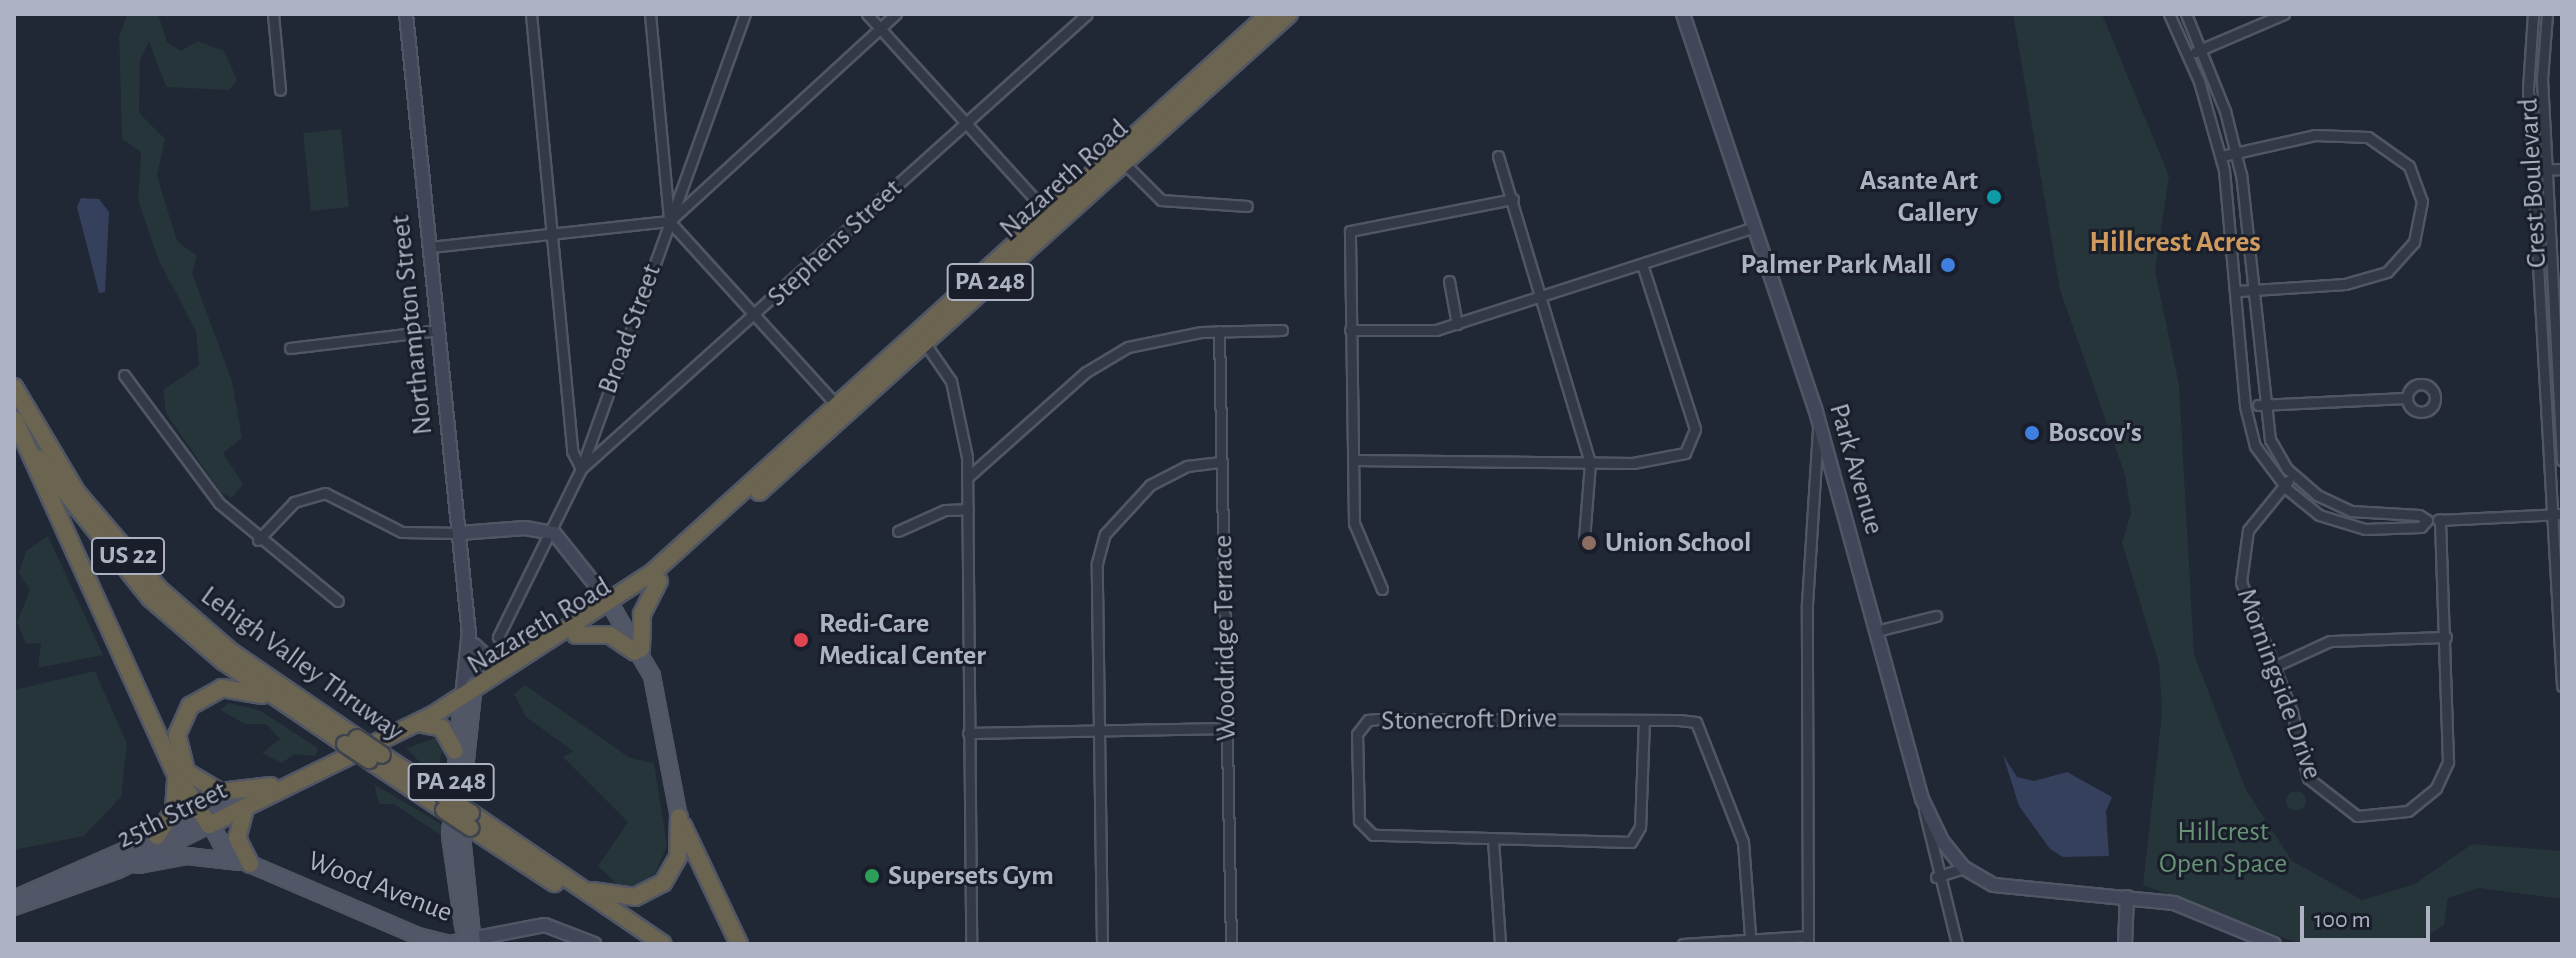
<!DOCTYPE html>
<html>
<head>
<meta charset="utf-8">
<style>
  body { margin:0 }
  #map { position:relative; width:2576px; height:958px; overflow:hidden; background:#202735; font-family:"Alegreya Sans",sans-serif }
  div>[style] { position:absolute }
  [style*='--x'] { left:calc(var(--x)*1px); top:calc(var(--y)*1px); width:calc(var(--w)*1px); rotate:calc(var(--a)*1deg) }
  .green>* { inset:0; background:#253539 }
  .round { border-radius:50% }
  .water>* { inset:0; background:#34405c }
  .roads { filter:drop-shadow(2px 0 #515664) drop-shadow(-2px 0 #515664) drop-shadow(0 2px #515664) drop-shadow(0 -2px #515664) }
  .street>* { height:9px; margin:-4.5px; padding:0 4.5px; transform-origin:4.5px; border-radius:4.5px; background:#333946 }
  .street>.ring { margin:-4.5px; padding:0; box-sizing:content-box; background:none; border:9px solid #333946; border-radius:50% }
  .secondary>* { height:12px; margin:-6px; padding:0 6px; transform-origin:6px; border-radius:6px; background:#414758 }
  .primary>* { height:14px; margin:-7px; padding:0 7px; transform-origin:7px; border-radius:7px; background:#515766 }
  .highway>* { height:16px; margin:-8px; padding:0 8px; transform-origin:8px; border-radius:8px; background:#6b6450 }
  .bridges { filter:drop-shadow(2px 0 #3e4350) drop-shadow(-2px 0 #3e4350) drop-shadow(0 2px #3e4350) drop-shadow(0 -2px #3e4350) }
  .highway-bridge>* { height:16px; margin:-8px; padding:0 8px; transform-origin:8px; border-radius:8px; background:#6b6450 }
  .dots>* { width:22px; height:22px; translate:-50% -50%; box-sizing:border-box; border:4px solid #191e2a; border-radius:50% }
  span { translate:-50% -50%; white-space:nowrap; text-align:center; line-height:1.15; -webkit-text-stroke:6px #191e2a; paint-order:stroke }
  .shield-label span { padding:2px 6px; background:#191e2a; border:2px solid; border-radius:6px; -webkit-text-stroke-width:0 }
  .shield-label { font-size:26px; color:#adb3c3; font-weight:700 }
  .street-label { font-size:28px; color:#adb3c3 }
  .poi-label { font-size:28px; color:#adb3c3; font-weight:700 }
  .right { translate:-100% -50%; text-align:right }
  .left { translate:0 -50%; text-align:left }
  .park-label { font-size:28px; color:#669275 }
  .neighbourhood-label { font-size:30px; color:#ce9a5d; font-weight:700 }
  .frame { position:absolute; inset:0; border:16px solid #adb3c3; pointer-events:none }
  .scale { position:absolute; left:2300px; top:906px; width:130px; height:36px; box-sizing:border-box; border:4px solid #adb3c3; border-top:0; padding-left:10px; font-size:24px; line-height:28px; white-space:nowrap; color:#adb3c3; -webkit-text-stroke:6px #191e2a; paint-order:stroke }
</style>
</head>
<body>
<div id="map">
  <div class="green">
    <div style="clip-path:polygon(127px 14px,158px 14px,167px 42px,181px 51px,198px 41px,224px 51px,237px 80px,229px 90px,166px 87px,149px 41px,140px 60px,139px 113px,165px 139px,157px 176px,177px 241px,197px 256px,192px 273px,232px 381px,242px 438px,223px 453px,243px 484px,232px 498px,221px 493px,166px 413px,163px 390px,199px 365px,196px 331px,158px 259px,138px 200px,141px 152px,122px 139px,119px 37px)"></div>
    <div style="clip-path:polygon(2013px 14px,2102px 14px,2169px 176px,2155px 271px,2179px 385px,2194px 654px,2246px 790px,2292px 861px,2362px 900px,2415px 884px,2472px 844px,2562px 851px,2562px 899px,2479px 888px,2448px 898px,2444px 925px,2413px 944px,2301px 944px,2143px 885px,2162px 713px,2159px 664px,2122px 543px,2131px 513px,2125px 475px,2060px 290px)"></div>
    <div style="clip-path:polygon(341px 129px,349px 207px,311px 211px,303px 133px)"></div>
    <div style="clip-path:polygon(48px 536px,103px 655px,38px 668px,41px 643px,26px 644px,17px 622px,30px 590px,19px 573px,26px 551px)"></div>
    <div style="clip-path:polygon(95px 671px,127px 744px,121px 797px,84px 836px,14px 850px,14px 690px)"></div>
    <div style="clip-path:polygon(525px 685px,630px 758px,654px 763px,667px 846px,655px 874px,636px 887px,620px 887px,598px 866px,628px 822px,563px 757px,573px 751px,526px 717px,514px 694px)"></div>
    <div style="clip-path:polygon(228px 703px,259px 710px,318px 748px,315px 756px,294px 754px,282px 763px,262px 753px,280px 739px,266px 724px,245px 724px,220px 710px)"></div>
    <div style="clip-path:polygon(435px 738px,442px 751px,436px 779px,406px 748px)"></div>
    <div style="clip-path:polygon(374px 784px,444px 826px,444px 837px,394px 804px,379px 804px)"></div>
    <div class="round" style="left:2286px;top:791px;width:20px;height:20px"></div>
  </div>
  <div class="water">
    <div style="clip-path:polygon(81px 198px,99px 199px,109px 212px,105px 292px,99px 293px,77px 207px)"></div>
    <div style="clip-path:polygon(2003px 755px,2017px 777px,2034px 781px,2067px 772px,2112px 797px,2106px 811px,2109px 856px,2063px 857px,2050px 849px,2019px 806px)"></div>
  </div>
  <div class="roads">
    <div class="street">
      <div style="--x:273;--y:14;--w:76;--a:84.7"></div>
      <div style="--x:531;--y:14;--w:439;--a:84.6"></div>
      <div style="--x:572;--y:451;--w:20;--a:63"></div>
      <div style="--x:581;--y:469;--w:680;--a:-41.96"></div>
      <div style="--x:650;--y:14;--w:205;--a:84.7"></div>
      <div style="--x:867;--y:14;--w:273;--a:47.8"></div>
      <div style="--x:2169;--y:14;--w:73;--a:65.9"></div>
      <div style="--x:2199;--y:81;--w:92;--a:74.3"></div>
      <div style="--x:2224;--y:170;--w:237;--a:84.9"></div>
      <div style="--x:2245;--y:406;--w:41;--a:76"></div>
      <div style="--x:2255;--y:446;--w:54;--a:53.3"></div>
      <div style="--x:2287;--y:489;--w:41;--a:39.1"></div>
      <div style="--x:2319;--y:515;--w:48;--a:16.9"></div>
      <div style="--x:2365;--y:529;--w:56;--a:-2"></div>
      <div style="--x:2421;--y:527;--w:9;--a:-49"></div>
      <div style="--x:2427;--y:520;--w:9;--a:-148"></div>
      <div style="--x:2419;--y:515;--w:68;--a:-176.6"></div>
      <div style="--x:2351;--y:511;--w:38;--a:-155"></div>
      <div style="--x:2317;--y:495;--w:40;--a:-139"></div>
      <div style="--x:2287;--y:469;--w:34;--a:-120"></div>
      <div style="--x:2270;--y:440;--w:267;--a:-96.2"></div>
      <div style="--x:2241;--y:175;--w:66;--a:-104"></div>
      <div style="--x:2225;--y:111;--w:105;--a:-111.9"></div>
      <div style="--x:2533;--y:14;--w:76;--a:93.8"></div>
      <div style="--x:2528;--y:90;--w:597;--a:86.73"></div>
      <div style="--x:2547;--y:14;--w:65;--a:94.4"></div>
      <div style="--x:2542;--y:79;--w:382;--a:87"></div>
      <div style="--x:2195;--y:52;--w:97;--a:-23.1"></div>
      <div style="--x:1498;--y:156;--w:320;--a:73.3"></div>
      <div style="--x:1590;--y:463;--w:77;--a:94.5"></div>
      <div style="--x:2222;--y:156;--w:95;--a:-12.7"></div>
      <div style="--x:2315;--y:135;--w:53;--a:2.2"></div>
      <div style="--x:2368;--y:137;--w:50;--a:35.3"></div>
      <div style="--x:2409;--y:166;--w:37;--a:70"></div>
      <div style="--x:2422;--y:201;--w:42;--a:101"></div>
      <div style="--x:2414;--y:242;--w:40;--a:132"></div>
      <div style="--x:2387;--y:272;--w:44;--a:164.1"></div>
      <div style="--x:2345;--y:284;--w:107;--a:176.3"></div>
      <div style="--x:1123;--y:162;--w:54;--a:45"></div>
      <div style="--x:1161;--y:200;--w:86;--a:4"></div>
      <div style="--x:2541;--y:170;--w:21;--a:-3"></div>
      <div style="--x:672;--y:219;--w:304;--a:-42.5"></div>
      <div style="--x:669;--y:221;--w:253;--a:47.7"></div>
      <div style="--x:430;--y:247;--w:240;--a:-6.2"></div>
      <div style="--x:1449;--y:281;--w:44;--a:79.5"></div>
      <div style="--x:1350;--y:330;--w:86;--a:0"></div>
      <div style="--x:1436;--y:330;--w:335;--a:-17.9"></div>
      <div style="--x:1219;--y:331;--w:613;--a:88.88"></div>
      <div style="--x:922;--y:339;--w:51;--a:55.4"></div>
      <div style="--x:951;--y:381;--w:78;--a:78.1"></div>
      <div style="--x:967;--y:457;--w:487;--a:89.5"></div>
      <div style="--x:290;--y:348;--w:150;--a:-6.9"></div>
      <div style="--x:124;--y:375;--w:159;--a:53.4"></div>
      <div style="--x:219;--y:503;--w:154;--a:39.5"></div>
      <div class="ring" style="left:2407px;top:384px;width:19px;height:19px"></div>
      <div style="--x:2258;--y:405;--w:148;--a:-2.7"></div>
      <div style="--x:1353;--y:460;--w:280;--a:0.6"></div>
      <div style="--x:1633;--y:463;--w:53;--a:-10.9"></div>
      <div style="--x:1685;--y:453;--w:26;--a:-67"></div>
      <div style="--x:1695;--y:429;--w:173;--a:-107.8"></div>
      <div style="--x:968;--y:477;--w:158;--a:-41.7"></div>
      <div style="--x:1086;--y:372;--w:49;--a:-30.8"></div>
      <div style="--x:1128;--y:347;--w:75;--a:-11.6"></div>
      <div style="--x:1201;--y:332;--w:81;--a:-1.4"></div>
      <div style="--x:2288;--y:481;--w:63;--a:129.2"></div>
      <div style="--x:2248;--y:530;--w:52;--a:97.7"></div>
      <div style="--x:2241;--y:582;--w:140;--a:68.6"></div>
      <div style="--x:2292;--y:712;--w:68;--a:76.4"></div>
      <div style="--x:2308;--y:778;--w:62;--a:37.8"></div>
      <div style="--x:2357;--y:816;--w:51;--a:-5.6"></div>
      <div style="--x:2408;--y:811;--w:36;--a:-39"></div>
      <div style="--x:2436;--y:788;--w:29;--a:-65"></div>
      <div style="--x:2448;--y:762;--w:243;--a:-91.9"></div>
      <div style="--x:2438;--y:520;--w:124;--a:-2.8"></div>
      <div style="--x:898;--y:531;--w:51;--a:-24.1"></div>
      <div style="--x:945;--y:510;--w:23;--a:-2"></div>
      <div style="--x:258;--y:540;--w:52;--a:-46.5"></div>
      <div style="--x:294;--y:502;--w:32;--a:-16"></div>
      <div style="--x:325;--y:493;--w:86;--a:26.9"></div>
      <div style="--x:402;--y:532;--w:58;--a:1"></div>
      <div style="--x:1382;--y:589;--w:72;--a:-113"></div>
      <div style="--x:1354;--y:523;--w:292;--a:-90.8"></div>
      <div style="--x:1350;--y:231;--w:166;--a:-11.1"></div>
      <div style="--x:1876;--y:631;--w:62;--a:-14"></div>
      <div style="--x:498;--y:637;--w:187;--a:-63.7"></div>
      <div style="--x:581;--y:469;--w:484;--a:-70.2"></div>
      <div style="--x:2271;--y:668;--w:65;--a:-24.6"></div>
      <div style="--x:2330;--y:641;--w:116;--a:-2"></div>
      <div style="--x:1644;--y:720;--w:107;--a:92.1"></div>
      <div style="--x:1640;--y:827;--w:17;--a:121"></div>
      <div style="--x:1631;--y:842;--w:258;--a:-178.4"></div>
      <div style="--x:1373;--y:835;--w:20;--a:-135"></div>
      <div style="--x:1359;--y:821;--w:87;--a:-91.3"></div>
      <div style="--x:1357;--y:734;--w:18;--a:-52"></div>
      <div style="--x:1368;--y:720;--w:10;--a:-6"></div>
      <div style="--x:1378;--y:719;--w:301;--a:0.2"></div>
      <div style="--x:1679;--y:720;--w:17;--a:7"></div>
      <div style="--x:1696;--y:722;--w:129;--a:68.6"></div>
      <div style="--x:1743;--y:842;--w:93;--a:85.7"></div>
      <div style="--x:968;--y:733;--w:259;--a:-1.1"></div>
      <div style="--x:1924;--y:810;--w:138;--a:76.2"></div>
      <div style="--x:1493;--y:840;--w:104;--a:86.1"></div>
      <div style="--x:1936;--y:877;--w:29;--a:-18"></div>
      <div style="--x:1102;--y:944;--w:381;--a:-90.8"></div>
      <div style="--x:1097;--y:563;--w:30;--a:-75"></div>
      <div style="--x:1105;--y:534;--w:67;--a:-47.4"></div>
      <div style="--x:1150;--y:485;--w:42;--a:-27.2"></div>
      <div style="--x:1187;--y:466;--w:34;--a:-7"></div>
      <div style="--x:1683;--y:944;--w:125;--a:-3.7"></div>
      <div style="--x:1808;--y:944;--w:340;--a:-90.2"></div>
      <div style="--x:1807;--y:604;--w:176;--a:-86.4"></div>
    </div>
    <div class="secondary">
      <div style="--x:406;--y:14;--w:673;--a:84.2"></div>
      <div style="--x:1683;--y:14;--w:416;--a:71.5"></div>
      <div style="--x:1815;--y:408;--w:405;--a:74.7"></div>
      <div style="--x:1922;--y:799;--w:47;--a:64.5"></div>
      <div style="--x:1942;--y:841;--w:35;--a:51"></div>
      <div style="--x:1964;--y:868;--w:34;--a:30"></div>
      <div style="--x:1994;--y:885;--w:181;--a:5.7"></div>
      <div style="--x:2174;--y:903;--w:108;--a:22.3"></div>
      <div style="--x:460;--y:533;--w:65;--a:-4.4"></div>
      <div style="--x:525;--y:528;--w:29;--a:10"></div>
      <div style="--x:554;--y:533;--w:88;--a:51.4"></div>
      <div style="--x:474;--y:645;--w:19;--a:43"></div>
      <div style="--x:488;--y:658;--w:24;--a:7"></div>
      <div style="--x:462;--y:698;--w:68;--a:-84.1"></div>
      <div style="--x:472;--y:939;--w:74;--a:-10.9"></div>
      <div style="--x:545;--y:925;--w:53;--a:21.2"></div>
      <div style="--x:2125;--y:944;--w:47;--a:-87.6"></div>
    </div>
    <div class="primary">
      <div style="--x:609;--y:602;--w:86;--a:59.8"></div>
      <div style="--x:652;--y:676;--w:144;--a:79.2"></div>
      <div style="--x:462;--y:698;--w:139;--a:95"></div>
      <div style="--x:450;--y:836;--w:91;--a:81.8"></div>
      <div style="--x:463;--y:926;--w:16;--a:55"></div>
      <div style="--x:206;--y:815;--w:34;--a:62"></div>
      <div style="--x:222;--y:845;--w:26;--a:37"></div>
      <div style="--x:243;--y:861;--w:190;--a:23.2"></div>
      <div style="--x:418;--y:936;--w:33;--a:14"></div>
      <div style="--x:450;--y:944;--w:23;--a:-13"></div>
      <div style="--x:138;--y:865;--w:50;--a:-10.4"></div>
      <div style="--x:187;--y:856;--w:53;--a:6.5"></div>
      <div style="--x:14;--y:899;--w:263;--a:-23.7"></div>
      <div style="--x:14;--y:907;--w:110;--a:-19.6"></div>
      <div style="--x:118;--y:870;--w:102;--a:-26.3"></div>
      <div style="--x:473;--y:944;--w:128;--a:-95.8"></div>
      <div style="--x:460;--y:817;--w:134;--a:-84"></div>
    </div>
    <div class="highway">
      <div style="--x:14;--y:387;--w:123;--a:59.3"></div>
      <div style="--x:77;--y:493;--w:126;--a:49.5"></div>
      <div style="--x:159;--y:589;--w:94;--a:41.1"></div>
      <div style="--x:230;--y:651;--w:154;--a:34.4"></div>
      <div style="--x:15;--y:420;--w:387;--a:65.6"></div>
      <div style="--x:175;--y:772;--w:63;--a:57.3"></div>
      <div style="--x:209;--y:825;--w:250;--a:-26.2"></div>
      <div style="--x:433;--y:715;--w:261;--a:-33"></div>
      <div style="--x:652;--y:573;--w:833;--a:-42.18"></div>
      <div style="--x:38;--y:458;--w:179;--a:51.3"></div>
      <div style="--x:150;--y:598;--w:96;--a:40.8"></div>
      <div style="--x:223;--y:661;--w:148;--a:34.2"></div>
      <div style="--x:759;--y:492;--w:714;--a:-42.05"></div>
      <div style="--x:576;--y:635;--w:34;--a:0"></div>
      <div style="--x:610;--y:635;--w:30;--a:34"></div>
      <div style="--x:641;--y:649;--w:35;--a:-88"></div>
      <div style="--x:642;--y:614;--w:37;--a:-63"></div>
      <div style="--x:417;--y:723;--w:25;--a:11"></div>
      <div style="--x:442;--y:728;--w:26;--a:61"></div>
      <div style="--x:382;--y:755;--w:74;--a:33.5"></div>
      <div style="--x:369;--y:760;--w:90;--a:33.7"></div>
      <div style="--x:185;--y:771;--w:41;--a:31"></div>
      <div style="--x:220;--y:792;--w:51;--a:-6.7"></div>
      <div style="--x:187;--y:775;--w:41;--a:-104"></div>
      <div style="--x:177;--y:735;--w:32;--a:-66"></div>
      <div style="--x:190;--y:706;--w:37;--a:-29"></div>
      <div style="--x:222;--y:688;--w:41;--a:9.9"></div>
      <div style="--x:245;--y:809;--w:30;--a:105"></div>
      <div style="--x:237;--y:838;--w:29;--a:63"></div>
      <div style="--x:471;--y:813;--w:232;--a:34.3"></div>
      <div style="--x:683;--y:826;--w:131;--a:64.6"></div>
      <div style="--x:471;--y:828;--w:100;--a:33.5"></div>
      <div style="--x:157;--y:836;--w:31;--a:-57"></div>
      <div style="--x:174;--y:810;--w:32;--a:-86"></div>
      <div style="--x:592;--y:891;--w:43;--a:7.9"></div>
      <div style="--x:635;--y:897;--w:31;--a:-27"></div>
      <div style="--x:663;--y:883;--w:30;--a:-60"></div>
      <div style="--x:678;--y:857;--w:40;--a:-88.6"></div>
    </div>
  </div>
  <div class="bridges">
    <div class="highway-bridge">
      <div style="--x:357;--y:738;--w:30;--a:34"></div>
      <div style="--x:345;--y:744;--w:29;--a:34"></div>
      <div style="--x:444;--y:796;--w:32;--a:32"></div>
      <div style="--x:444;--y:810;--w:32;--a:34"></div>
    </div>
  </div>
  <div class="dots">
    <div style="left:1994px;top:197px;background:#0f9aa8"></div>
    <div style="left:1948px;top:265px;background:#3f7fe0"></div>
    <div style="left:2032px;top:433px;background:#3f7fe0"></div>
    <div style="left:1589px;top:543px;background:#8d6e63"></div>
    <div style="left:801px;top:640px;background:#e0444e"></div>
    <div style="left:872px;top:876px;background:#2e9e5b"></div>
  </div>
  <div class="shield-label">
    <span style="left:990px;top:282px">PA 248</span>
    <span style="left:128px;top:556px">US 22</span>
    <span style="left:451px;top:782px">PA 248</span>
  </div>
  <div class="street-label">
    <span style="left:1064px;top:179px;rotate:-42deg">Nazareth Road</span>
    <span style="left:2533px;top:183px;rotate:-93deg">Crest Boulevard</span>
    <span style="left:835px;top:243px;rotate:-43deg">Stephens Street</span>
    <span style="left:412px;top:325px;rotate:-96deg">Northampton Street</span>
    <span style="left:630px;top:329px;rotate:-70deg">Broad Street</span>
    <span style="left:1856px;top:469px;rotate:74deg">Park Avenue</span>
    <span style="left:539px;top:626px;rotate:-31deg">Nazareth Road</span>
    <span style="left:1225px;top:638px;rotate:-91deg">Woodridge Terrace</span>
    <span style="left:302px;top:664px;rotate:36deg">Lehigh Valley Thruway</span>
    <span style="left:2279px;top:684px;rotate:70deg">Morningside Drive</span>
    <span style="left:1469px;top:720px;rotate:-1deg">Stonecroft Drive</span>
    <span style="left:172px;top:815px;rotate:-26deg">25th Street</span>
    <span style="left:380px;top:887px;rotate:21deg">Wood Avenue</span>
  </div>
  <div class="poi-label">
    <span class="right" style="left:1978px;top:197px">Asante Art<br>Gallery</span>
    <span class="right" style="left:1932px;top:265px">Palmer Park Mall</span>
    <span class="left" style="left:2048px;top:433px">Boscov's</span>
    <span class="left" style="left:1605px;top:543px">Union School</span>
    <span class="left" style="left:819px;top:640px">Redi-Care<br>Medical Center</span>
    <span class="left" style="left:888px;top:876px">Supersets Gym</span>
  </div>
  <div class="park-label">
    <span style="left:2223px;top:848px">Hillcrest<br>Open Space</span>
  </div>
  <div class="neighbourhood-label">
    <span style="left:2175px;top:242px">Hillcrest Acres</span>
  </div>
  <div class="frame"></div>
  <div class="scale">100 m</div>
</div>
</body>
</html>
